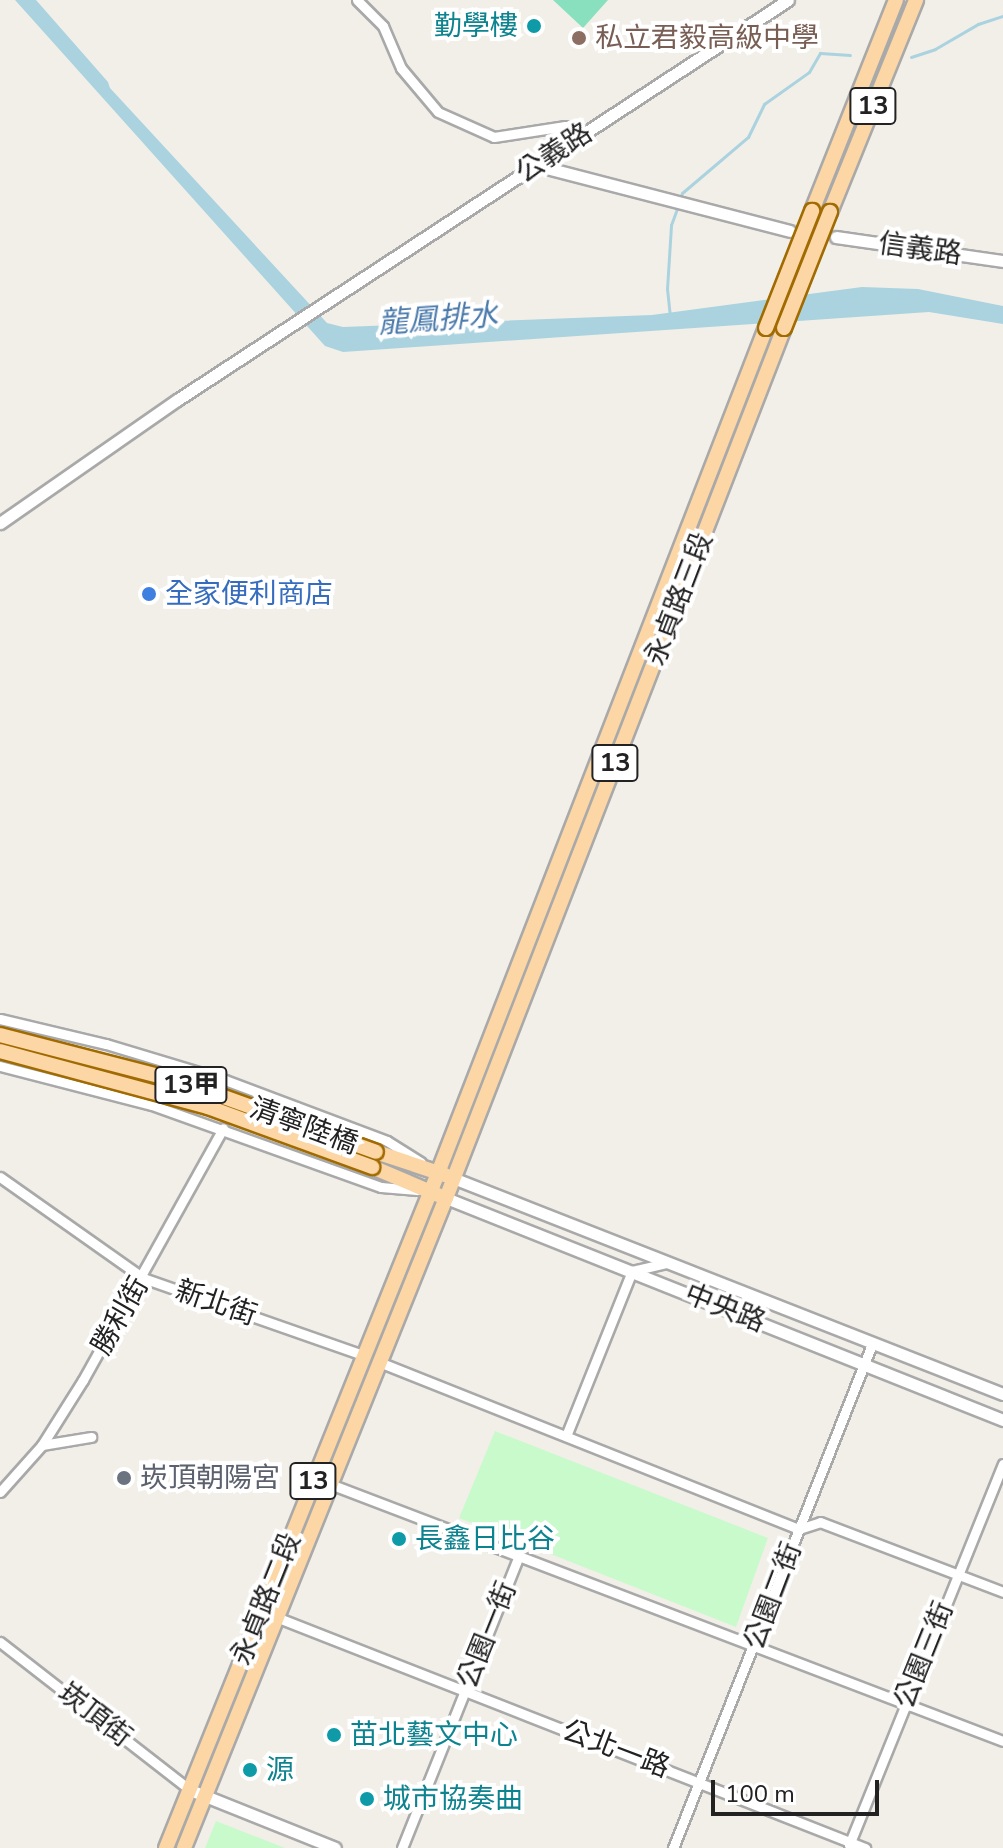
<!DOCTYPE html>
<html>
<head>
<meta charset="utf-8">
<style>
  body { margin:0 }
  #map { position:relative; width:1003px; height:1848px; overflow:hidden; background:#f2efe9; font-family:"Nunito Sans","Noto Sans TC",sans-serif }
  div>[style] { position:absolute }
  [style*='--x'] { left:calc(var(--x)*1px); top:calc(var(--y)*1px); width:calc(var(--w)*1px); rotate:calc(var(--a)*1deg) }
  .park>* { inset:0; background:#c8facc }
  .pitch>* { inset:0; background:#88e0be }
  .water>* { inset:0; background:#aad3df }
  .stream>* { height:3px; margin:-1.5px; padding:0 1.5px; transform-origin:1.5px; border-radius:1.5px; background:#aad3df }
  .roads { filter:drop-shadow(2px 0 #a9a9a9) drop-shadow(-2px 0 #a9a9a9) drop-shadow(0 2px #a9a9a9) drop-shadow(0 -2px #a9a9a9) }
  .minor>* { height:9px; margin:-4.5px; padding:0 4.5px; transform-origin:4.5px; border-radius:4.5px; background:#fff }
  .tertiary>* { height:11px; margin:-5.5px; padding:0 5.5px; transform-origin:5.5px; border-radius:5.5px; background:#fff }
  .primary>* { height:14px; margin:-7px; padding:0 7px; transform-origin:7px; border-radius:7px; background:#fcd6a4 }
  .bridges { filter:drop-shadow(2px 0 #a06b00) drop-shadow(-2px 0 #a06b00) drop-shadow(0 2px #a06b00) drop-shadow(0 -2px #a06b00) }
  .primary-bridge>* { height:14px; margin:-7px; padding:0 7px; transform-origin:7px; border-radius:7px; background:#fcd6a4 }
  .dots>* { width:22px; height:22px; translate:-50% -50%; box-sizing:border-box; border:4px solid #fff; border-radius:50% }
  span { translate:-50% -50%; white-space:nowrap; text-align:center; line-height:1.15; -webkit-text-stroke:8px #fff; paint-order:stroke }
  .shield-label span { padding:2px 6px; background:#fff; border:2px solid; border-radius:6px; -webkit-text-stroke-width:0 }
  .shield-label { font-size:26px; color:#222; font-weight:700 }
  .culture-label { font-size:28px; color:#0d838f }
  .right { translate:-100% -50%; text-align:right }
  .left { translate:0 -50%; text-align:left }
  .education-label { font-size:28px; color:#785e54 }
  .street-label { font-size:28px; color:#222 }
  .shop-label { font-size:28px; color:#366cbe }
  .worship-label { font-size:28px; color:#5b616d }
  .water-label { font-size:30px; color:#4a7aab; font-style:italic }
  .scale { position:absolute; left:711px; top:1780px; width:168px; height:36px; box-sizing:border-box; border:4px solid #222; border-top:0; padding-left:10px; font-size:24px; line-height:28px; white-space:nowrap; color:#222; -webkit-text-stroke:6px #fff; paint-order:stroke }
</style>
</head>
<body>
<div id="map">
  <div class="park">
    <div style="clip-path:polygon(495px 1431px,768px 1538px,736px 1627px,459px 1518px)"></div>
    <div style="clip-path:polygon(216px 1821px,285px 1848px,205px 1848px)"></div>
  </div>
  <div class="pitch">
    <div style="clip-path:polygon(553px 0,608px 0,583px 28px)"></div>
  </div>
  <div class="water">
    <div style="clip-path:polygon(15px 0,36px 0,108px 82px,110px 88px,327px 323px,343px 327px,652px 315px,862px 287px,918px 289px,1003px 306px,1003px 324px,929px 312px,343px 352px,325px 346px)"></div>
  </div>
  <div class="stream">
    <div style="--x:911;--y:57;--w:25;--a:-18"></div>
    <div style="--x:935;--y:49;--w:50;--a:-30.2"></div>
    <div style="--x:978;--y:24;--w:26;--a:-18"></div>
    <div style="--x:680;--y:198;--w:5;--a:-68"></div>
    <div style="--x:682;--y:193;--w:87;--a:-40.3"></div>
    <div style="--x:748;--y:137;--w:37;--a:-64"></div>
    <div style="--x:764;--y:104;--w:55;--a:-35.4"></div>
    <div style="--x:809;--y:72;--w:22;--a:-60"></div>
    <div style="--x:820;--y:53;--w:30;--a:4"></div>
    <div style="--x:670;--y:317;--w:28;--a:-96"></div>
    <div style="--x:667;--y:289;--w:64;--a:-86.4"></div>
    <div style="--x:671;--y:225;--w:20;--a:-70"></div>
  </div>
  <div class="roads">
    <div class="minor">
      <div style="--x:357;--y:0;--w:37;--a:45"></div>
      <div style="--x:383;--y:26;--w:46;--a:66.8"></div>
      <div style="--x:401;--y:68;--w:57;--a:49.9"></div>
      <div style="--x:438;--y:112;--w:61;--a:24.1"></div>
      <div style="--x:494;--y:137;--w:72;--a:-8.8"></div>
      <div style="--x:565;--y:126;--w:17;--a:40"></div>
      <div style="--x:0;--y:1019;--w:109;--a:13.3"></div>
      <div style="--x:106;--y:1044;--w:124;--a:16.8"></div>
      <div style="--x:225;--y:1080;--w:173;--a:20.6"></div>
      <div style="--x:387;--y:1141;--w:40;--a:32"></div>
      <div style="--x:0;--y:1066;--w:157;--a:14.4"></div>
      <div style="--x:152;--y:1105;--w:243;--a:19.7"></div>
      <div style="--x:381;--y:1187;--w:36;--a:5"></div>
      <div style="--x:0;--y:1177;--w:175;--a:35.2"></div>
      <div style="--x:143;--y:1278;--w:233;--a:19.3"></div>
      <div style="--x:379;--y:1362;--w:452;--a:21.7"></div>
      <div style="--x:799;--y:1529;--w:22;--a:-18"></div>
      <div style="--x:820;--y:1522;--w:196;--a:20.9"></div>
      <div style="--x:566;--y:1436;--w:178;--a:-68.2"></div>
      <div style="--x:632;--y:1271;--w:37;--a:-13"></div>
      <div style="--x:42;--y:1445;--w:50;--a:-9.3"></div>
      <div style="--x:330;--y:1484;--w:720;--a:20.9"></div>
      <div style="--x:0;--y:1492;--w:63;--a:-48.2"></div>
      <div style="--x:42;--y:1445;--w:77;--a:-57.8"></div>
      <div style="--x:83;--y:1380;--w:288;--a:-60.9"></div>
      <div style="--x:276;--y:1617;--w:633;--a:21.41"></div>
      <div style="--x:0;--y:1642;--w:241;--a:37.9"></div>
      <div style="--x:849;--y:1845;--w:411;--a:-68"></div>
      <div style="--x:402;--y:1848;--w:315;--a:-68.2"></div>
      <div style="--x:673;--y:1848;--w:542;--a:-68.45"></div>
    </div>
    <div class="tertiary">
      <div style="--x:535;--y:165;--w:263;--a:14.5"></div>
      <div style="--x:836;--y:237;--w:169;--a:8.2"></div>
      <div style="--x:0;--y:523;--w:216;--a:-34.8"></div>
      <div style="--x:177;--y:400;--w:730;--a:-33.21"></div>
      <div style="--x:453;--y:1178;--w:591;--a:21.44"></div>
      <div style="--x:446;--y:1198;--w:600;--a:21.73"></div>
      <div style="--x:190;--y:1790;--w:156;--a:21.8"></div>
    </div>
    <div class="primary">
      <div style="--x:812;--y:211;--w:227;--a:-68.3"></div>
      <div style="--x:830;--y:212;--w:229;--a:-67.9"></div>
      <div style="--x:376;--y:1152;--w:73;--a:18.4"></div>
      <div style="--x:372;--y:1167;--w:72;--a:23"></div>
      <div style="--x:166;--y:1848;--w:728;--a:-68.05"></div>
      <div style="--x:438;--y:1173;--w:906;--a:-68.79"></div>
      <div style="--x:184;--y:1848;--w:701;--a:-68.05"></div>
      <div style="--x:446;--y:1198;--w:933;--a:-68.77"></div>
    </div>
  </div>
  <div class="bridges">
    <div class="primary-bridge">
      <div style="--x:766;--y:328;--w:126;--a:-68.5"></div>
      <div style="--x:784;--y:328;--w:125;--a:-68.4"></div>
      <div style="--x:0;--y:1035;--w:188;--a:14.5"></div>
      <div style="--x:182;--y:1082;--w:206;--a:19.8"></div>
      <div style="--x:0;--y:1051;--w:215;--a:15.1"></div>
      <div style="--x:208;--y:1107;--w:175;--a:20.1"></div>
    </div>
  </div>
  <div class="dots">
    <div style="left:534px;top:26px;background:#0f9aa8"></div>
    <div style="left:579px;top:38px;background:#8d6e63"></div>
    <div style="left:149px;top:594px;background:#3f7fe0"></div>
    <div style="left:124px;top:1478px;background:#6b7280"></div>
    <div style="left:399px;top:1539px;background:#0f9aa8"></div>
    <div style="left:334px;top:1735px;background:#0f9aa8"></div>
    <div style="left:250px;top:1770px;background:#0f9aa8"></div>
    <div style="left:367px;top:1799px;background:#0f9aa8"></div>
  </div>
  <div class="shield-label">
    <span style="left:873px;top:106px">13</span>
    <span style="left:615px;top:763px">13</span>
    <span style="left:191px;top:1085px">13甲</span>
    <span style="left:313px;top:1481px">13</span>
  </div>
  <div class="culture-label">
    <span class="right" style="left:518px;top:26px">勤學樓</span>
    <span class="left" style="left:415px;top:1539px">長鑫日比谷</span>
    <span class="left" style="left:350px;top:1735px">苗北藝文中心</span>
    <span class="left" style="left:266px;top:1770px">源</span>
    <span class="left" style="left:383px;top:1799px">城市協奏曲</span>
  </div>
  <div class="education-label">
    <span class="left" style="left:595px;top:38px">私立君毅高級中學</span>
  </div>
  <div class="street-label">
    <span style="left:554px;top:153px;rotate:-33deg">公義路</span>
    <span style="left:920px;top:249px;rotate:8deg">信義路</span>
    <span style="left:679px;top:599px;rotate:-69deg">永貞路三段</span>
    <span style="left:304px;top:1126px;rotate:20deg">清寧陸橋</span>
    <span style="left:216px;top:1303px;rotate:19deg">新北街</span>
    <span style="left:725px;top:1308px;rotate:22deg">中央路</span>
    <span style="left:120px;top:1316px;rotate:-60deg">勝利街</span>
    <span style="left:773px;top:1596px;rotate:-69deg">公園二街</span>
    <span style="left:266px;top:1599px;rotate:-68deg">永貞路二段</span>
    <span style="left:487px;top:1635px;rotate:-68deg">公園一街</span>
    <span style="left:924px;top:1655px;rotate:-68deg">公園三街</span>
    <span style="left:95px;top:1715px;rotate:38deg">崁頂街</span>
    <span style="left:616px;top:1749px;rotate:21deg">公北一路</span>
  </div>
  <div class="shop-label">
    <span class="left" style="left:165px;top:594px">全家便利商店</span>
  </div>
  <div class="worship-label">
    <span class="left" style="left:140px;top:1478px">崁頂朝陽宮</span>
  </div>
  <div class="water-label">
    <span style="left:438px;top:320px;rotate:-4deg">龍鳳排水</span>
  </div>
  <div class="scale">100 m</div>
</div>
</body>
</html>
